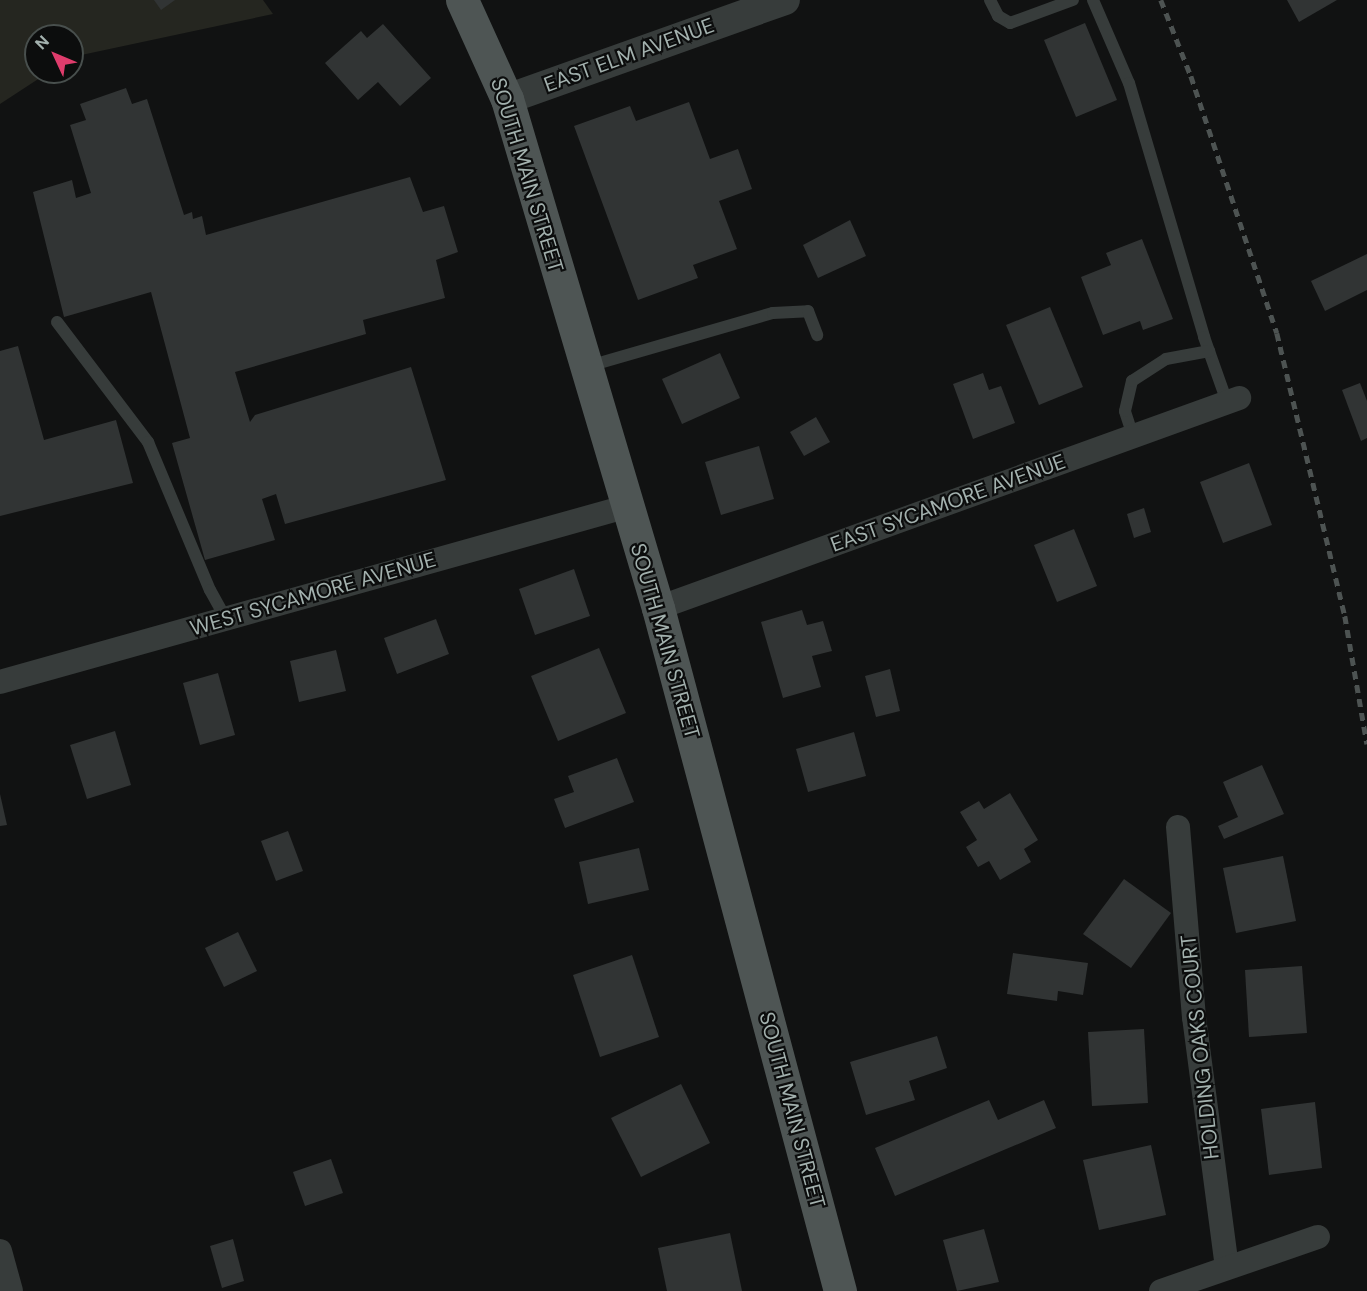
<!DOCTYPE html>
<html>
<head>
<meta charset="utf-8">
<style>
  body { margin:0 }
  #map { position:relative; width:1367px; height:1291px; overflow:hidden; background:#111212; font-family:"DM Sans",sans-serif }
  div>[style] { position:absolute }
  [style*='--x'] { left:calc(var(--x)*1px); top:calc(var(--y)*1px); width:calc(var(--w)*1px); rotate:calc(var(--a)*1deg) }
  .green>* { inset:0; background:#252620 }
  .building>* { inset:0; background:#313434 }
  .service>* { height:12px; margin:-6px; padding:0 6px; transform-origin:6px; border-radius:6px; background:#373c3b }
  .minor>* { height:24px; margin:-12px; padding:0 12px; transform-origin:12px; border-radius:12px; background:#373c3b }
  .tertiary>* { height:30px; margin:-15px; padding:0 15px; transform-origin:15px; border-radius:15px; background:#373c3b }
  .primary>* { height:33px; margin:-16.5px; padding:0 16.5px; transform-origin:16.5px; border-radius:16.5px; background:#4e5554 }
  .rail>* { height:4.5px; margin-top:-2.25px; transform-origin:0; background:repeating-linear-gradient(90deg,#4d5352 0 8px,transparent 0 14px) }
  span { translate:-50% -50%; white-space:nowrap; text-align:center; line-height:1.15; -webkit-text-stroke:4.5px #0c0d0d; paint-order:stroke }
  .street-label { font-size:21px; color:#a3b1ae }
  .north { position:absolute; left:24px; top:24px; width:60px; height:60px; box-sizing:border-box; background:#0c0d0d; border:2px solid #484f4d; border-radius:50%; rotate:314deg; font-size:16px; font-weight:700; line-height:24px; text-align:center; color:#a3b1ae }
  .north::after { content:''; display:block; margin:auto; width:21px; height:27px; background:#df3c6c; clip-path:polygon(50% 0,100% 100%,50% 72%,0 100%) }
</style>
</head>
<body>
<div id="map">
  <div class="green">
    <div style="clip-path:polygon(0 0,263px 0,273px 14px,72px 57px,72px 36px,36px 36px,36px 72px,49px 72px,0 104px)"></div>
  </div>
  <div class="building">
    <div style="clip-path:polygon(154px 0,175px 0,161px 10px)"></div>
    <div style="clip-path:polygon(1287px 0,1337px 0,1299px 22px)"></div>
    <div style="clip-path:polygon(1085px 23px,1117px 100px,1076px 117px,1044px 40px)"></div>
    <div style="clip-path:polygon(383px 24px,431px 78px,400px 106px,378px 82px,358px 100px,325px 63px,361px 31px,367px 38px)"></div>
    <div style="clip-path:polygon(126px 88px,132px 104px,147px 99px,184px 215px,192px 212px,193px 219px,202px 216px,206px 235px,410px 177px,423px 212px,444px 206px,458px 252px,436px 260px,445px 298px,363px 320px,366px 334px,235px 372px,250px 422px,255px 415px,411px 367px,446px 480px,285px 524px,276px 494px,262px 499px,275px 540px,205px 560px,172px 443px,190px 438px,151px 292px,64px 317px,33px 192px,72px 180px,76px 198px,91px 193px,70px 125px,86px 120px,80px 104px)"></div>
    <div style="clip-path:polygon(689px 102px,710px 159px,738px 149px,752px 189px,719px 201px,737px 249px,693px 265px,698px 278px,638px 300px,574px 126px,630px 106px,636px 121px)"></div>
    <div style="clip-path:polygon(850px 220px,866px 256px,818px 278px,803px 245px)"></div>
    <div style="clip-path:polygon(1142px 239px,1173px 319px,1143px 330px,1140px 321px,1103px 335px,1081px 277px,1111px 265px,1106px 253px)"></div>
    <div style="clip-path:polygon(1367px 254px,1367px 290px,1325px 311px,1311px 281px)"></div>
    <div style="clip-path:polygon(1050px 307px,1083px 387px,1039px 405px,1006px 325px)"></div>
    <div style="clip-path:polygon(18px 346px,44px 440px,116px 420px,133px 483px,0 516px,0 351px)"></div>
    <div style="clip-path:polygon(720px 353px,740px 398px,682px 424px,662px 379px)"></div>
    <div style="clip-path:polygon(983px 373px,989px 390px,1001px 386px,1015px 423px,973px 439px,953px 384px)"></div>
    <div style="clip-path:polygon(1360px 383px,1367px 401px,1367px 438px,1361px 441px,1342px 390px)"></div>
    <div style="clip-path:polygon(816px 417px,830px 442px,804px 456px,790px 432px)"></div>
    <div style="clip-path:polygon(759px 446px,774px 499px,721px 515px,705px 462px)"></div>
    <div style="clip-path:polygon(1249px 463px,1272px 525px,1223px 543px,1200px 482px)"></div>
    <div style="clip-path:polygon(1144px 508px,1151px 532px,1134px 538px,1127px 514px)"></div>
    <div style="clip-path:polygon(1074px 529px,1097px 586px,1057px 602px,1034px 545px)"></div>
    <div style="clip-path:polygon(574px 569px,590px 616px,535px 635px,519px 589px)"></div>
    <div style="clip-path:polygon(802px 610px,807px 625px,823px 621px,832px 651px,812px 656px,821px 687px,783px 698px,761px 622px)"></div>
    <div style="clip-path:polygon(436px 619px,449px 654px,397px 674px,384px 638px)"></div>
    <div style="clip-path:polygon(599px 648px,626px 713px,558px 741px,531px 676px)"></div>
    <div style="clip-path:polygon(336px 650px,346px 691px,299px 702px,290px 661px)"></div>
    <div style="clip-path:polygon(890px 669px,900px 711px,876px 717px,865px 676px)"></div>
    <div style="clip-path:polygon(218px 673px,235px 735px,200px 745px,183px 683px)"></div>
    <div style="clip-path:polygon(115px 731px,131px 785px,87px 799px,70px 745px)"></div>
    <div style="clip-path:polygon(854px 732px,866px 776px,808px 792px,796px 749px)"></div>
    <div style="clip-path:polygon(617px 758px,634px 802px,565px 828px,554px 799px,574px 792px,568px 776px)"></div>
    <div style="clip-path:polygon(1262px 765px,1284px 814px,1224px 839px,1218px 826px,1238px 817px,1223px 782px)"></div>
    <div style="clip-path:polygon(1010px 793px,1038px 840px,1024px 849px,1031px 862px,1000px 880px,989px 861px,978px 867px,966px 847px,977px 840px,960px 812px,979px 801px,984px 809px)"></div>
    <div style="clip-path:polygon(0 794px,7px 825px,0 826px)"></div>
    <div style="clip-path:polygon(288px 831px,303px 871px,276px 881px,261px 841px)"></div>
    <div style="clip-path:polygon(639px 848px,649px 890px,588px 904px,579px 862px)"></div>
    <div style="clip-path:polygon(1283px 856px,1296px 921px,1236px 933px,1223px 868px)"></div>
    <div style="clip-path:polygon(1124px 879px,1171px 913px,1131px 968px,1083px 934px)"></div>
    <div style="clip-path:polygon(238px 932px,257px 971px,224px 987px,205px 948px)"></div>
    <div style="clip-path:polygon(1013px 953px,1088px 963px,1083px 995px,1058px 991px,1057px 1001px,1007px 994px)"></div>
    <div style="clip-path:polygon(632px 955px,659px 1037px,600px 1057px,573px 975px)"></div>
    <div style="clip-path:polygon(1302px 966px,1307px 1033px,1249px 1037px,1245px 970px)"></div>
    <div style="clip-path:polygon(1144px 1029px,1148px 1103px,1092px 1106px,1088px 1032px)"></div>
    <div style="clip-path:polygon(937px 1036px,947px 1068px,909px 1081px,915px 1100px,866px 1115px,850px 1062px)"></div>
    <div style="clip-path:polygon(681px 1084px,710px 1143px,641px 1177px,611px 1118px)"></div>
    <div style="clip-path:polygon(989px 1100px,998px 1120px,1044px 1100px,1056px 1128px,895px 1196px,875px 1148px)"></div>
    <div style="clip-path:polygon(1315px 1102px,1322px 1168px,1269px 1175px,1261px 1109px)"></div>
    <div style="clip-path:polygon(1151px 1145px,1166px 1215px,1099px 1230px,1083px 1160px)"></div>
    <div style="clip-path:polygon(331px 1159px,343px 1193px,305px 1206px,293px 1172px)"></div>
    <div style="clip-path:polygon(984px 1229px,999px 1282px,957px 1291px,943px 1240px)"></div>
    <div style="clip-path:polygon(730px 1233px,742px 1291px,667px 1291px,658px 1248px)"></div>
    <div style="clip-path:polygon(233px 1239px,244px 1281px,222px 1288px,210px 1246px)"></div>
  </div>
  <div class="service">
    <div style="--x:990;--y:0;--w:18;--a:63"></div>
    <div style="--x:998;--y:16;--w:14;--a:30"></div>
    <div style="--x:1010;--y:23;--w:67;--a:-20.1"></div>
    <div style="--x:1093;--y:0;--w:90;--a:66.6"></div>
    <div style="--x:1129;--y:83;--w:265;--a:73.5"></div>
    <div style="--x:1204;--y:337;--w:69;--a:70.5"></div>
    <div style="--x:57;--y:322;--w:151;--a:52.8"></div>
    <div style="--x:148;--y:442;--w:160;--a:67.3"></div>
    <div style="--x:210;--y:590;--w:33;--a:61"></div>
    <div style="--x:589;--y:366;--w:191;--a:-16.1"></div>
    <div style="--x:773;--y:313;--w:35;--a:-3"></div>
    <div style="--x:808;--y:311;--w:26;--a:69"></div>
    <div style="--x:1133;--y:436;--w:26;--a:-108"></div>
    <div style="--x:1125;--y:411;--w:31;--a:-77"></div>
    <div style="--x:1132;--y:381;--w:40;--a:-32.9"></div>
    <div style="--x:1166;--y:359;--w:44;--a:-10.5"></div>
  </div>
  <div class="minor">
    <div style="--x:658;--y:608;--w:618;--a:-19.87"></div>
    <div style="--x:0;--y:682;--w:649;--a:-15.64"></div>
    <div style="--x:1178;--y:827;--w:191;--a:85.2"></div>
    <div style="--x:1194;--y:1017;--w:252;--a:82.5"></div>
    <div style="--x:0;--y:1251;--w:41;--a:74.6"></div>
    <div style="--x:1161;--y:1291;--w:166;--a:-19"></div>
  </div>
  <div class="tertiary">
    <div style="--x:507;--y:99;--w:295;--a:-19.6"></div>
  </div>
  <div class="primary">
    <div style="--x:462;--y:0;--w:109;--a:65.6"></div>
    <div style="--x:507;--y:99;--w:531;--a:73.48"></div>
    <div style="--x:658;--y:608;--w:707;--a:75.08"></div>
  </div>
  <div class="rail">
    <div style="--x:1161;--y:0;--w:82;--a:68.5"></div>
    <div style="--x:1191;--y:76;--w:271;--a:71.5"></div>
    <div style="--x:1277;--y:333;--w:291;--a:76.5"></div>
    <div style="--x:1345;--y:616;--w:130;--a:80.2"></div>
  </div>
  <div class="street-label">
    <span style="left:629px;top:55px;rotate:-20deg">EAST ELM AVENUE</span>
    <span style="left:527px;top:175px;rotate:73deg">SOUTH MAIN STREET</span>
    <span style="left:948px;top:503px;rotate:-20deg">EAST SYCAMORE AVENUE</span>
    <span style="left:313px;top:594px;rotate:-16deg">WEST SYCAMORE AVENUE</span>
    <span style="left:665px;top:641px;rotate:74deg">SOUTH MAIN STREET</span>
    <span style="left:1200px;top:1047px;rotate:-96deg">HOLDING OAKS COURT</span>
    <span style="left:792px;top:1110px;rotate:75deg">SOUTH MAIN STREET</span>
  </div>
  <div class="north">N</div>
</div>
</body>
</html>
